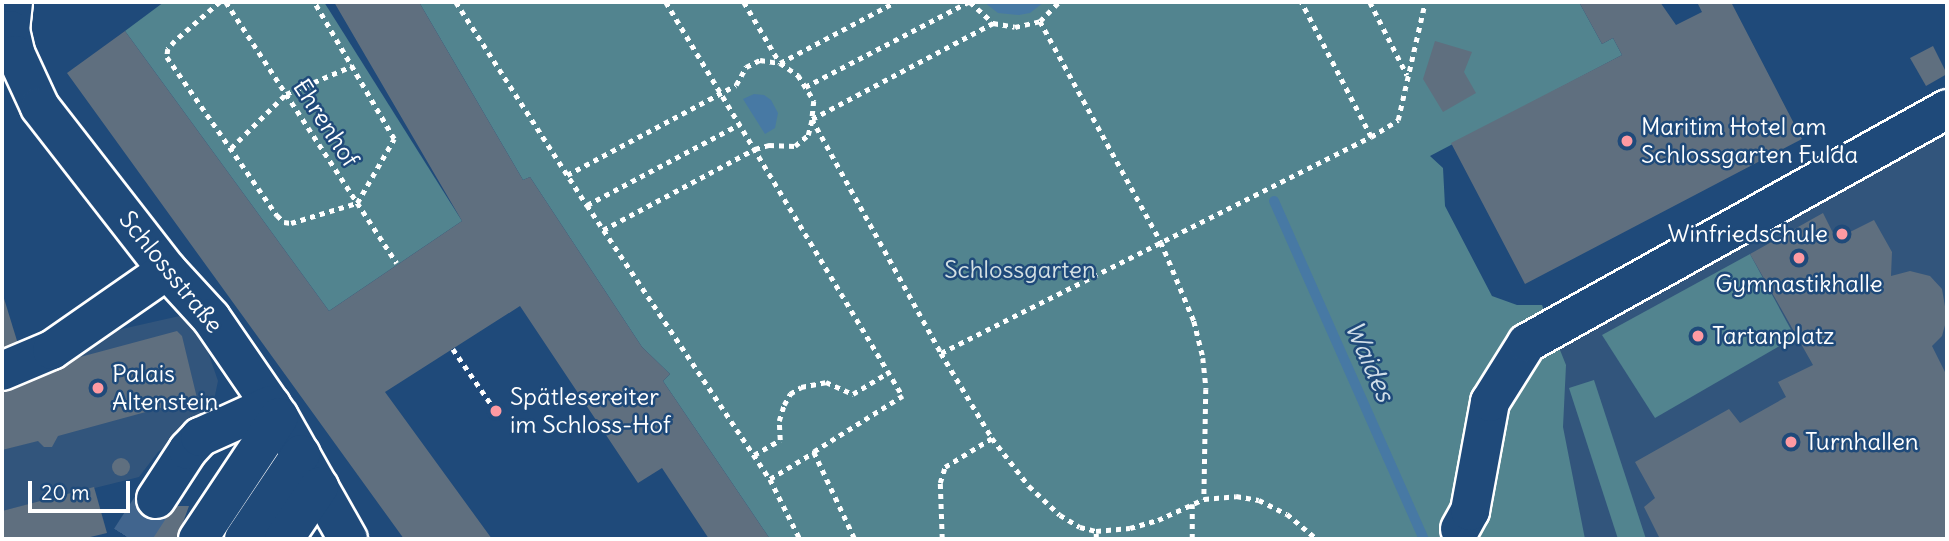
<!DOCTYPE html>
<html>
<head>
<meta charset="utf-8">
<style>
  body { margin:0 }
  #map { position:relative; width:1949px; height:541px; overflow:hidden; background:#1f4a7a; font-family:Delius,sans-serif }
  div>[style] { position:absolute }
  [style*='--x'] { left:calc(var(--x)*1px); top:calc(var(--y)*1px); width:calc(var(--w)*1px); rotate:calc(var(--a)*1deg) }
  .built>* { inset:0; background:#32557c }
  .green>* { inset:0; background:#52848f }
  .water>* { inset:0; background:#4779a4 }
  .stream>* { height:10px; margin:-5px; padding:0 5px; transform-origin:5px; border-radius:5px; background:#4779a4 }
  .building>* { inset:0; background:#5f6f7f }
  .round { border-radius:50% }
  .minor-tunnel>* { height:38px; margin-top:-19px; transform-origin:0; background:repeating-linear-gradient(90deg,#41658e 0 38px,transparent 0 57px) }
  .path>* { height:4.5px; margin-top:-2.25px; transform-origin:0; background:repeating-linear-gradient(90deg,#fff 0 5px,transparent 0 10px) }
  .roads { filter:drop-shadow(2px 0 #fff) drop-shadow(-2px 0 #fff) drop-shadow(0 2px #fff) drop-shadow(0 -2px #fff) }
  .minor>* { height:38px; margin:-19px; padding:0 19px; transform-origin:19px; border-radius:19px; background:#1f4a7a }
  .dots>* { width:19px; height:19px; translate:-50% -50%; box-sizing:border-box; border:4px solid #1f4a7a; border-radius:50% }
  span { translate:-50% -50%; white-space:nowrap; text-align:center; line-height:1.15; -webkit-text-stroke:5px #1f4a7a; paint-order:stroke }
  .street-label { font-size:24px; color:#fff }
  .poi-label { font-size:24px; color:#fff }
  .left { translate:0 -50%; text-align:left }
  .right { translate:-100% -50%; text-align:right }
  .park-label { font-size:24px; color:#d4e0e3 }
  .water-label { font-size:26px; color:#d1dee8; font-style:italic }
  .frame { position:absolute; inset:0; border:4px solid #fff; pointer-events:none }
  .scale { position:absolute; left:28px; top:481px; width:102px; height:32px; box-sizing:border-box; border:4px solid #fff; border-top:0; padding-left:9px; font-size:21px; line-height:24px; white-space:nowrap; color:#fff; -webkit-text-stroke:5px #1f4a7a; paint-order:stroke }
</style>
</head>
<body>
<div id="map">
  <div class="built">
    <div style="clip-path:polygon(1947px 125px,1947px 539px,1577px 539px,1527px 343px)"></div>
    <div style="clip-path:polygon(184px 315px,207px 349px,218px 381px,211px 414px,158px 452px,139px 477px,2px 511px,2px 356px)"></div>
  </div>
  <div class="green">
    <div style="clip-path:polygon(164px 2px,324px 2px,462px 221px,329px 311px,125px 31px)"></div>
    <div style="clip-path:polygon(419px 2px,1579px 2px,1602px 44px,1613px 38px,1622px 55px,1430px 156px,1443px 168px,1445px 206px,1492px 296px,1517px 305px,1542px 305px,1566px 365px,1563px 427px,1585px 539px,770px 539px,663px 381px,670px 374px,642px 347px,530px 177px,523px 180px)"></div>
    <div style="clip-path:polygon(1750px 254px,1795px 337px,1655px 418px,1602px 335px)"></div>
    <div style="clip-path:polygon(1594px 380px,1646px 539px,1618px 539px,1569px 388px)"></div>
  </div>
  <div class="water">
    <div style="clip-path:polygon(984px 2px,1044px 2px,1030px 13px,1019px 15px,998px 13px)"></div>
    <div style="clip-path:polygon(754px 94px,764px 95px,771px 100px,778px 113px,775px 128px,765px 134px,743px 99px)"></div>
  </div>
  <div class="stream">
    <div style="--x:1274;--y:201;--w:370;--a:66.1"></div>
  </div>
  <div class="building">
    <div style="clip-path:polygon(334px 2px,419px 2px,523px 180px,530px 177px,642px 347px,670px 374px,663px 381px,770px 539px,709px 539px,662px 468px,638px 483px,520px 306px,385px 392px,492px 539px,404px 539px,67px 73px,125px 31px,329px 311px,462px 221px)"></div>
    <div style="clip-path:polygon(1579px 2px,1660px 2px,1676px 25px,1702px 12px,1697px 2px,1731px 2px,1802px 139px,1525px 284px,1451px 143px,1622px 55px,1613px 38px,1602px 44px)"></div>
    <div style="clip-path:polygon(1435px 41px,1472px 52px,1464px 72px,1476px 93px,1443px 112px,1423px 79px)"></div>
    <div style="clip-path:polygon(1933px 46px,1947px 74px,1926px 86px,1910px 58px)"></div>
    <div style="clip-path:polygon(1823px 213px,1836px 239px,1874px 220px,1892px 252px,1891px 276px,1910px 271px,1930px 276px,1942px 289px,1947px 318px,1942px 336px,1932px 346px,1947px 376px,1947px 539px,1660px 539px,1644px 507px,1655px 498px,1635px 462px,1729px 409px,1740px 423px,1786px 397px,1778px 382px,1813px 365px,1750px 254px)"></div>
    <div style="clip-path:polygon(2px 292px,18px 344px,2px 350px)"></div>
    <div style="clip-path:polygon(177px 331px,182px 336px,197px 398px,58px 436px,52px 447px,44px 447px,38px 441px,2px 450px,2px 378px)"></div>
    <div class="round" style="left:112px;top:458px;width:18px;height:18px"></div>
    <div style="clip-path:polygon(94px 487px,107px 533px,82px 539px,2px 539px,2px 511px)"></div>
    <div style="clip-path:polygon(141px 494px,169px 506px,189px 506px,177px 539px,145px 539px,147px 537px,121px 519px)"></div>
  </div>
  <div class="minor-tunnel">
    <div style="--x:130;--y:539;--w:48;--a:-57"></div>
  </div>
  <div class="path">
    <div style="--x:220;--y:2;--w:60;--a:139.1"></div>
    <div style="--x:175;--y:41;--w:11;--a:131"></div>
    <div style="--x:168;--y:49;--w:8;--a:97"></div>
    <div style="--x:167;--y:57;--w:193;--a:55.2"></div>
    <div style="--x:277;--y:215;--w:10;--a:45"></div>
    <div style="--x:284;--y:222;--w:7;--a:8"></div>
    <div style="--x:291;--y:223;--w:69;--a:-16.9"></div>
    <div style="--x:357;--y:203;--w:74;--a:-60"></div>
    <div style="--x:394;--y:139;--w:159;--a:-120.3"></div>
    <div style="--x:226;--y:2;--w:312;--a:56.8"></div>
    <div style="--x:456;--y:2;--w:242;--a:57.2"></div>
    <div style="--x:587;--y:205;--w:329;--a:56.3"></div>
    <div style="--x:770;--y:479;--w:52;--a:-31.5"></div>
    <div style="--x:814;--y:452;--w:96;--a:64.8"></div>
    <div style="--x:666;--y:2;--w:460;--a:59"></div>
    <div style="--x:903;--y:396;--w:105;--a:147.8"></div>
    <div style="--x:744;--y:2;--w:71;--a:59.5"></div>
    <div style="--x:780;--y:63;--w:22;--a:34"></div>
    <div style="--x:798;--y:75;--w:31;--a:58"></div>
    <div style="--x:814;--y:101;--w:18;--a:96"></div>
    <div style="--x:812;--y:119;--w:267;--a:61.1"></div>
    <div style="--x:941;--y:353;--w:481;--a:-26.7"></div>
    <div style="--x:1371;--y:137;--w:152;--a:-117.4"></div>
    <div style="--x:970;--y:2;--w:31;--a:42"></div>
    <div style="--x:993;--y:23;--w:22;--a:10"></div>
    <div style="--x:1015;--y:27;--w:26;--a:-13"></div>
    <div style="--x:1040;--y:21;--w:27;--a:-45"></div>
    <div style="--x:1370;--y:2;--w:82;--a:63.1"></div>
    <div style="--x:1040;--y:21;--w:252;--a:61.3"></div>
    <div style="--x:1161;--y:242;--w:86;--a:67.3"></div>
    <div style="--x:1194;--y:321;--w:38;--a:76"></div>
    <div style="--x:1203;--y:358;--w:31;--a:84"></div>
    <div style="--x:1206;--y:389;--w:110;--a:91"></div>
    <div style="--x:805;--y:87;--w:184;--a:-27.5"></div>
    <div style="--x:1371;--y:137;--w:32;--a:-32"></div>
    <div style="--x:1398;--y:120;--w:121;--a:-77.1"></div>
    <div style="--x:231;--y:148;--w:77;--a:-44.5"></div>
    <div style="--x:286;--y:94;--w:72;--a:-23"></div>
    <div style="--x:567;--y:175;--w:191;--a:-28"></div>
    <div style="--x:736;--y:85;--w:21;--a:-61"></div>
    <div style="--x:746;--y:67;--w:16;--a:-27"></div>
    <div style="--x:760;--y:60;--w:20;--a:9"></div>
    <div style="--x:780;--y:63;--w:130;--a:-27.9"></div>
    <div style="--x:587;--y:205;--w:173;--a:-27.9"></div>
    <div style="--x:603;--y:230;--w:172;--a:-28.1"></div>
    <div style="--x:755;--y:149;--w:15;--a:-16"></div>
    <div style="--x:769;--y:145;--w:26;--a:2"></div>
    <div style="--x:795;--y:146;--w:17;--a:-40"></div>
    <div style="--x:808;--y:135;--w:16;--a:-76"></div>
    <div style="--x:812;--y:119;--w:205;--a:-27.9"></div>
    <div style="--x:453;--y:349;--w:75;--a:55.3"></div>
    <div style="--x:941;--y:353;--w:99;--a:59"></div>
    <div style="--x:992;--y:438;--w:61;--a:52.4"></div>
    <div style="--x:1029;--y:486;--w:42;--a:43.1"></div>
    <div style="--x:1060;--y:515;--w:23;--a:31"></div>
    <div style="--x:1080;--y:527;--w:16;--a:14"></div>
    <div style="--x:754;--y:455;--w:30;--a:-30"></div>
    <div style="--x:780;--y:440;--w:19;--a:-93"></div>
    <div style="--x:779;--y:421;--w:17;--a:-73"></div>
    <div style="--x:784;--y:405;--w:13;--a:-61"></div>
    <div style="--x:790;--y:394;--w:13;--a:-32"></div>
    <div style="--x:801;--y:387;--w:25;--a:-11"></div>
    <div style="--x:826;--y:382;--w:30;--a:24"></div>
    <div style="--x:853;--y:394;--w:42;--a:-31.4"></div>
    <div style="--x:770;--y:479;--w:67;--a:63.4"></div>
    <div style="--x:942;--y:539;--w:56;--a:-92"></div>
    <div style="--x:940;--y:483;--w:17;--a:-73"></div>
    <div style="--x:945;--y:467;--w:55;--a:-31.7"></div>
    <div style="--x:1096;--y:539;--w:8;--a:-90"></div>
    <div style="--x:1096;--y:531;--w:34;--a:-5"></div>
    <div style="--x:1130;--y:528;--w:29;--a:-16"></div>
    <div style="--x:1158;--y:520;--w:51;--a:-24.5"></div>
    <div style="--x:1204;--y:499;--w:32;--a:-5"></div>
    <div style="--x:1236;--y:496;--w:23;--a:10"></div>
    <div style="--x:1259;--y:500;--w:31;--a:27"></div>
    <div style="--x:1287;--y:514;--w:39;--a:40"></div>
    <div style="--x:1192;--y:539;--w:35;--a:-90"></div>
  </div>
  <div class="roads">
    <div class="minor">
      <div style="--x:13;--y:2;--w:28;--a:96"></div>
      <div style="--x:10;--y:30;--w:26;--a:77"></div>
      <div style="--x:16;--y:55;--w:57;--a:65.2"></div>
      <div style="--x:40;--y:107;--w:207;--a:52.1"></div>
      <div style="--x:167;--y:270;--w:65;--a:47.5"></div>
      <div style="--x:211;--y:318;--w:120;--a:55.5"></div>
      <div style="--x:279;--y:417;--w:140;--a:60.5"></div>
      <div style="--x:2;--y:371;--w:54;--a:-22.8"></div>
      <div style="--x:52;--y:350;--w:140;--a:-34.8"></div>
      <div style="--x:156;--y:499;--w:59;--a:-56.9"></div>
      <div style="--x:188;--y:450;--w:18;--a:-47"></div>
      <div style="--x:200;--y:437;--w:78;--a:-24.3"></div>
      <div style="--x:1460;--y:529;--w:21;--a:-61"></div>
      <div style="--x:1470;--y:511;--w:111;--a:-79.6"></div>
      <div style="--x:1490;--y:402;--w:70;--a:-57.9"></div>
      <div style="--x:1527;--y:343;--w:481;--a:-29.1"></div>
      <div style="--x:198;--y:539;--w:146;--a:-56.4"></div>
      <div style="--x:244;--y:539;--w:102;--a:-56.2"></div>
      <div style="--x:284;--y:539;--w:63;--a:-56.1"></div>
    </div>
  </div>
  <div class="dots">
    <div style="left:1627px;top:141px;background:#ff9aa2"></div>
    <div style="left:1842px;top:234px;background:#ff9aa2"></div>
    <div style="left:1799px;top:258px;background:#ff9aa2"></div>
    <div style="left:1698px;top:336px;background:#ff9aa2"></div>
    <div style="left:98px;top:388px;background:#ff9aa2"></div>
    <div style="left:496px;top:411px;background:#ff9aa2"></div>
    <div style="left:1791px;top:442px;background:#ff9aa2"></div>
  </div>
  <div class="street-label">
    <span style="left:326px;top:123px;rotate:57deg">Ehrenhof</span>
    <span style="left:171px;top:272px;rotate:51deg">Schlossstraße</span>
  </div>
  <div class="poi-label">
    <span class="left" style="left:1641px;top:141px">Maritim Hotel am<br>Schlossgarten Fulda</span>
    <span class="right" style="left:1828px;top:234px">Winfriedschule</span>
    <span style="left:1799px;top:284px">Gymnastikhalle</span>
    <span class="left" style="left:1712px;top:336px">Tartanplatz</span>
    <span class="left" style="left:112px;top:388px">Palais<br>Altenstein</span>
    <span class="left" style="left:510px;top:411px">Spätlesereiter<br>im Schloss-Hof</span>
    <span class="left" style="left:1805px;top:442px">Turnhallen</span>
  </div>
  <div class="park-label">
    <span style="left:1020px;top:270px">Schlossgarten</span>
  </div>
  <div class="water-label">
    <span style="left:1370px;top:361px;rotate:66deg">Waides</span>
  </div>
  <div class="frame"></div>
  <div class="scale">20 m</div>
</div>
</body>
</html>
